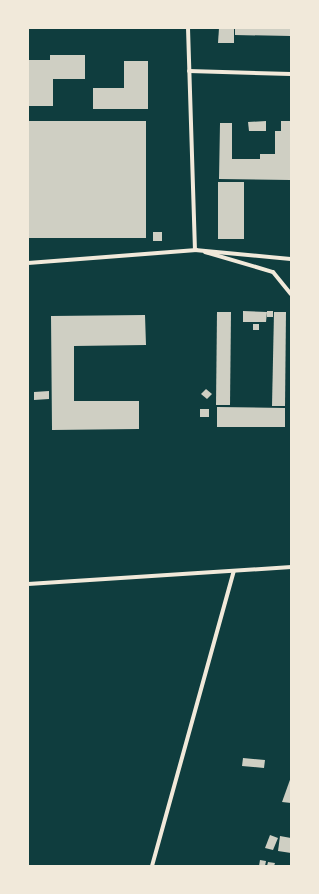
<!DOCTYPE html>
<html>
<head>
<meta charset="utf-8">
<style>
  body { margin:0 }
  #map { position:relative; width:319px; height:894px; overflow:hidden; background:#0f3d3e; font-family:"Work Sans",sans-serif }
  div>[style] { position:absolute }
  [style*='--x'] { left:calc(var(--x)*1px); top:calc(var(--y)*1px); width:calc(var(--w)*1px); rotate:calc(var(--a)*1deg) }
  .building>* { inset:0; background:#cfcfc3 }
  .minor>* { height:4px; margin:-2px; padding:0 2px; transform-origin:2px; border-radius:2px; background:#f1e9da }
  span { translate:-50% -50%; white-space:nowrap; text-align:center; line-height:1.15; -webkit-text-stroke:3px #f1e9da; paint-order:stroke }
  .frame { position:absolute; inset:0; border:29px solid #f1e9da; pointer-events:none }
</style>
</head>
<body>
<div id="map">
  <div class="building">
    <div style="clip-path:polygon(219px 28px,234px 28px,234px 43px,218px 43px)"></div>
    <div style="clip-path:polygon(235px 28px,291px 28px,291px 36px,235px 35px)"></div>
    <div style="clip-path:polygon(50px 55px,85px 55px,85px 79px,53px 79px,53px 106px,28px 106px,28px 60px,50px 60px)"></div>
    <div style="clip-path:polygon(124px 61px,148px 61px,148px 109px,93px 109px,93px 88px,124px 88px)"></div>
    <div style="clip-path:polygon(28px 121px,146px 121px,146px 238px,28px 238px)"></div>
    <div style="clip-path:polygon(266px 121px,266px 131px,249px 131px,248px 122px)"></div>
    <div style="clip-path:polygon(281px 121px,291px 121px,291px 180px,219px 179px,220px 123px,232px 123px,232px 159px,260px 159px,260px 154px,275px 154px,275px 131px,281px 131px)"></div>
    <div style="clip-path:polygon(218px 182px,244px 182px,244px 239px,218px 239px)"></div>
    <div style="clip-path:polygon(153px 232px,162px 232px,162px 241px,153px 241px)"></div>
    <div style="clip-path:polygon(243px 311px,267px 312px,266px 322px,243px 322px)"></div>
    <div style="clip-path:polygon(267px 311px,273px 311px,273px 317px,267px 317px)"></div>
    <div style="clip-path:polygon(217px 312px,231px 312px,230px 405px,216px 405px)"></div>
    <div style="clip-path:polygon(274px 312px,286px 312px,285px 406px,272px 406px)"></div>
    <div style="clip-path:polygon(145px 315px,146px 345px,74px 346px,74px 401px,139px 401px,139px 429px,52px 430px,51px 316px)"></div>
    <div style="clip-path:polygon(253px 324px,259px 324px,259px 330px,253px 330px)"></div>
    <div style="clip-path:polygon(206px 389px,212px 394px,207px 399px,201px 394px)"></div>
    <div style="clip-path:polygon(49px 391px,49px 399px,34px 400px,34px 392px)"></div>
    <div style="clip-path:polygon(217px 407px,285px 408px,285px 427px,217px 427px)"></div>
    <div style="clip-path:polygon(200px 409px,209px 409px,209px 417px,200px 417px)"></div>
    <div style="clip-path:polygon(243px 758px,265px 760px,264px 768px,242px 766px)"></div>
    <div style="clip-path:polygon(291px 777px,291px 803px,282px 802px)"></div>
    <div style="clip-path:polygon(270px 835px,278px 838px,273px 850px,265px 848px)"></div>
    <div style="clip-path:polygon(280px 836px,291px 838px,291px 853px,278px 851px)"></div>
    <div style="clip-path:polygon(260px 860px,266px 861px,265px 866px,259px 866px)"></div>
    <div style="clip-path:polygon(268px 862px,275px 863px,274px 866px,267px 866px)"></div>
  </div>
  <div class="minor">
    <div style="--x:188;--y:28;--w:222;--a:88.2"></div>
    <div style="--x:195;--y:250;--w:96;--a:5.4"></div>
    <div style="--x:189;--y:71;--w:102;--a:1.7"></div>
    <div style="--x:205;--y:252;--w:71;--a:16.4"></div>
    <div style="--x:273;--y:272;--w:28;--a:51"></div>
    <div style="--x:28;--y:263;--w:169;--a:-4.4"></div>
    <div style="--x:28;--y:584;--w:264;--a:-3.7"></div>
    <div style="--x:152;--y:866;--w:306;--a:-74.5"></div>
  </div>
  <div class="frame"></div>
</div>
</body>
</html>
